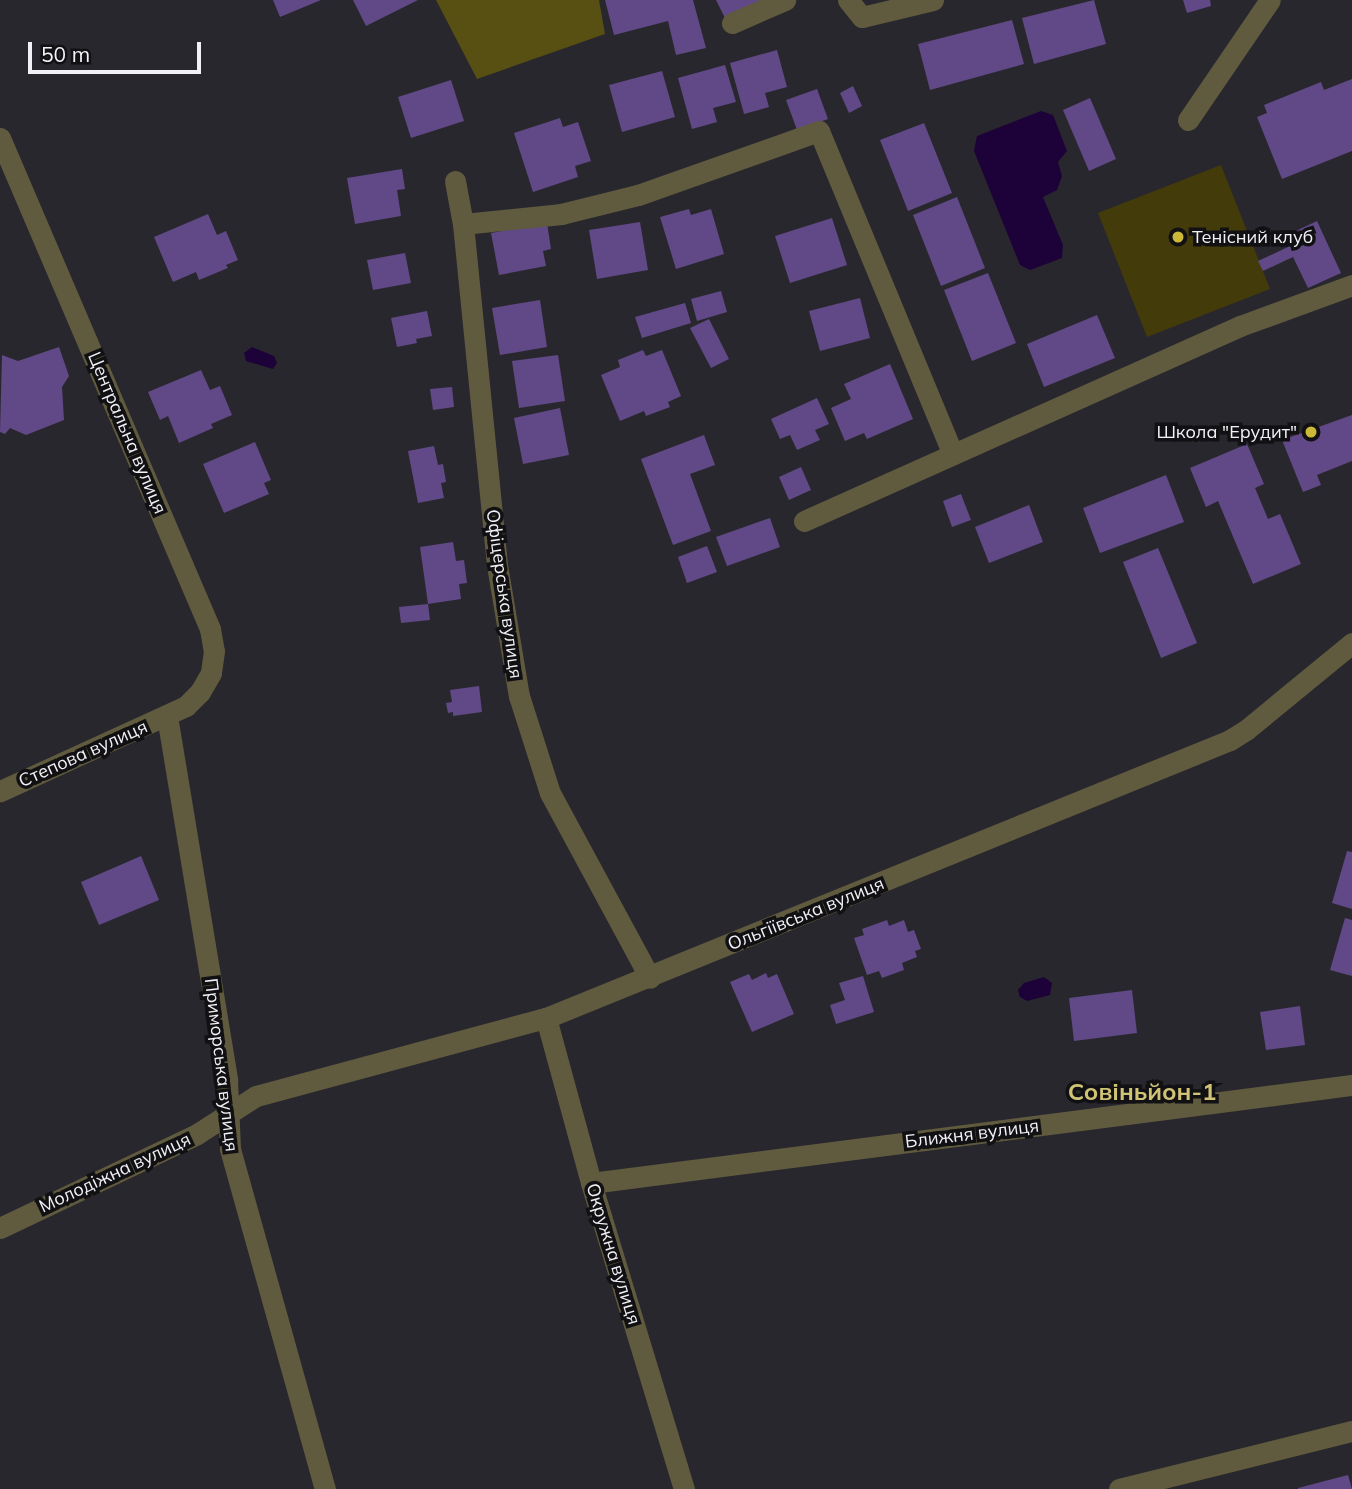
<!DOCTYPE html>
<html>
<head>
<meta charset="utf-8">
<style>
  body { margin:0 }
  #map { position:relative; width:1352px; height:1489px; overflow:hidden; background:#29272e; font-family:Mulish,sans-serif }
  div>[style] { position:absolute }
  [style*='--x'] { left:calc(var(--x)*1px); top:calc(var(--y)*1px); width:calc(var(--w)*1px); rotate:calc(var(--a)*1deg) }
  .green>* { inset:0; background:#433b0a }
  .forest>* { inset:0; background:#584f12 }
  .water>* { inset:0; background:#1d0239 }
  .building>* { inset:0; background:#604986 }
  .minor>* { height:21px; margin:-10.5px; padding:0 10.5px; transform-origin:10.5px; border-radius:10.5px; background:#605b3e }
  .dots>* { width:19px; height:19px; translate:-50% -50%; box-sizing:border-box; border:4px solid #111013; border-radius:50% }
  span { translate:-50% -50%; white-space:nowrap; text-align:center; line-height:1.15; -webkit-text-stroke:7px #111013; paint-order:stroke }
  .poi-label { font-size:18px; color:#f2f1f6 }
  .left { translate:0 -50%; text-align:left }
  .right { translate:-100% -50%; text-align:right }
  .street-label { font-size:18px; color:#f2f1f6 }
  .district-label { font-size:24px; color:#d0c375; font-weight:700 }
  .scale { position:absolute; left:28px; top:42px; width:173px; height:32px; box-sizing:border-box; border:4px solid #f2f1f6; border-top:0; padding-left:9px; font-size:21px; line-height:24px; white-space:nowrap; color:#f2f1f6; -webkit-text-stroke:5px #111013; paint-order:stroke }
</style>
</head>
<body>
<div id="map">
  <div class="green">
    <div style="clip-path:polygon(1221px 165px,1270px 289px,1147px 337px,1098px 213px)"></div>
  </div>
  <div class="forest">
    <div style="clip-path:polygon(436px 0,599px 0,605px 34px,477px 79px)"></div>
  </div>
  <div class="water">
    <div style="clip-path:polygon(1041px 111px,1053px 115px,1067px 151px,1058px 162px,1062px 176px,1057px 190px,1043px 197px,1063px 245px,1062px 258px,1030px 270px,1020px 265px,974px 151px,977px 136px)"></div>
    <div style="clip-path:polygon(252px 347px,274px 356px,277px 363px,273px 369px,246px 361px,244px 353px)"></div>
    <div style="clip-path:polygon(1044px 977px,1052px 983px,1050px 995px,1027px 1001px,1020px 997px,1018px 990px,1024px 983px)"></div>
  </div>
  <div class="building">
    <div style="clip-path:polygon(273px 0,321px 0,280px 17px)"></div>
    <div style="clip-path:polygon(353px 0,418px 0,366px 26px)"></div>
    <div style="clip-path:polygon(605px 0,693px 0,706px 48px,676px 55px,668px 21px,614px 35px)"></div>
    <div style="clip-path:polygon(716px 0,763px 0,725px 18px)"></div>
    <div style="clip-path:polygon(1094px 0,1106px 44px,1034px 64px,1022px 18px)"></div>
    <div style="clip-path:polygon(1183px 0,1210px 0,1211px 6px,1187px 13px)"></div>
    <div style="clip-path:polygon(1012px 20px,1024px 64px,930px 90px,918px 44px)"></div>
    <div style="clip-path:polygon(777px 50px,787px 87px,765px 93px,769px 107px,744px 114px,730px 63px)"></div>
    <div style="clip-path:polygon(725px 65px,736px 102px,713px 108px,717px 122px,692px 129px,678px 78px)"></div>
    <div style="clip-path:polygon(662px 71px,675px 117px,622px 132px,609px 85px)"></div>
    <div style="clip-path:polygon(1352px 79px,1352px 151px,1282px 179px,1257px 117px,1267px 113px,1264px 105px,1321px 82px,1324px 90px)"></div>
    <div style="clip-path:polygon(451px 80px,464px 121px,411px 138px,398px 97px)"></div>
    <div style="clip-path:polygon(853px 86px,862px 106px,849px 113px,840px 93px)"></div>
    <div style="clip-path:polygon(817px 89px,828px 119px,797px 130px,786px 100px)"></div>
    <div style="clip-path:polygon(1090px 98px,1116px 159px,1089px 171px,1063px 110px)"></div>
    <div style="clip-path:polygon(560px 118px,563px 127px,578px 122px,591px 161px,575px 166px,578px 177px,533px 192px,514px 133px)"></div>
    <div style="clip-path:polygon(924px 123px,952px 193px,908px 211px,880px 140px)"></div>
    <div style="clip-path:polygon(402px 169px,405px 189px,397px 190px,401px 216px,355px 224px,347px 178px)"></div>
    <div style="clip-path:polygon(957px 197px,985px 268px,941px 286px,913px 215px)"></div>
    <div style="clip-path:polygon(689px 209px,691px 215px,711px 209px,724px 254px,676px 269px,660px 217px)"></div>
    <div style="clip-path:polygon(208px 214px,217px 235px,226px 231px,238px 260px,226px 265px,228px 268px,199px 280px,196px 272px,173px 282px,154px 237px)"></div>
    <div style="clip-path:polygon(832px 218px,847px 265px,790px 283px,775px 236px)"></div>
    <div style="clip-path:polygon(1317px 221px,1341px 273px,1308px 288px,1293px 257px,1263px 271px,1258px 261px,1288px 247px,1283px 237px)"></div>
    <div style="clip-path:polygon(640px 222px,648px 270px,597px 279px,589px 230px)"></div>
    <div style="clip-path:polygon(547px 223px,551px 249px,543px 251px,546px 266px,499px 275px,491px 233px)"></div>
    <div style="clip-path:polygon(405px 253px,411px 283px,373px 290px,367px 260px)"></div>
    <div style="clip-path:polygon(988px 273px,1016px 343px,972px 361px,944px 290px)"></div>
    <div style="clip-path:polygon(721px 291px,727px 312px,697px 321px,691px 299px)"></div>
    <div style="clip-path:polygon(860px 298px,870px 338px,820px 351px,809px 311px)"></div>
    <div style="clip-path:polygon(540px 300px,547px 347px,500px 355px,492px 308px)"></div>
    <div style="clip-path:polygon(685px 303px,691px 323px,642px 338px,635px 317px)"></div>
    <div style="clip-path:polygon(427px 311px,432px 336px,416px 339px,417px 343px,397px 347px,391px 318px)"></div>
    <div style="clip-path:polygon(1097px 315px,1115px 358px,1044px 387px,1027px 344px)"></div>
    <div style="clip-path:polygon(709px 319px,729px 359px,711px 368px,690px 328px)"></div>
    <div style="clip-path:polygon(59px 347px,69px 376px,62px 387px,64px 420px,26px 435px,10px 428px,5px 434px,0 432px,2px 355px,18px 361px)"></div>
    <div style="clip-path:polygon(643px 350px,646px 356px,662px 350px,681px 396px,668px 402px,670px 407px,646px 416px,644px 411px,620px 421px,601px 375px,620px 367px,618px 360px)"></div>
    <div style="clip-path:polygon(558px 355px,565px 401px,519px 408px,512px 361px)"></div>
    <div style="clip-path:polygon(890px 364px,913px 419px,867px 439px,864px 433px,845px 441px,831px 408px,851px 399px,844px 384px)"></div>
    <div style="clip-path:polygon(201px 370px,210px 390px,220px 386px,232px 415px,211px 424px,213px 428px,179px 443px,168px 416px,160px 420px,148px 392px)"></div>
    <div style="clip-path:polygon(452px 387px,454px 407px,433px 410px,430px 389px)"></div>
    <div style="clip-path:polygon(817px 398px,829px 424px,815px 430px,820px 440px,797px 450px,790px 435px,780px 439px,771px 419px)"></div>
    <div style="clip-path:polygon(560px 408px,569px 455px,523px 464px,514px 418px)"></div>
    <div style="clip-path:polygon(1352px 415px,1352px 461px,1317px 475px,1321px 485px,1303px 492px,1282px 440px)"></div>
    <div style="clip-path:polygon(704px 435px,715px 465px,690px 474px,711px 531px,673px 545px,641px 459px)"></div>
    <div style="clip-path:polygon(255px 442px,271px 480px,264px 483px,269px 494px,224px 513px,203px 464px)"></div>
    <div style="clip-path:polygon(1247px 444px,1264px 484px,1255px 488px,1268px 519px,1280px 514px,1301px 564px,1253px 584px,1218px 501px,1206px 507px,1190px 468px)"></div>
    <div style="clip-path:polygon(434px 446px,438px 465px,443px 464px,446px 482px,441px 483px,444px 498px,418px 503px,408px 451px)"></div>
    <div style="clip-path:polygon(801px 467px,811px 490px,789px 500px,779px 477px)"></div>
    <div style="clip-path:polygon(1166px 475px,1184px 522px,1100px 553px,1083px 508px)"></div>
    <div style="clip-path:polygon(961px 494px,971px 520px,952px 527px,943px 501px)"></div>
    <div style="clip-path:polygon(1029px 505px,1043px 542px,989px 563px,975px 527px)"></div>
    <div style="clip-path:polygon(770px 518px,780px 547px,727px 566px,716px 537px)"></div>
    <div style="clip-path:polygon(453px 542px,456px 561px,464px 560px,467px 583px,459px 584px,461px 599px,428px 604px,420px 547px)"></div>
    <div style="clip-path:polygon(707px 546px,717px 572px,687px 583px,678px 557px)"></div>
    <div style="clip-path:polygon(1158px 548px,1197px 643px,1161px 658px,1123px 562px)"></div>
    <div style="clip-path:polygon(428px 604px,430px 620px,401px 623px,399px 607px)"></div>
    <div style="clip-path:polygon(479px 686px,482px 712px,453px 716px,453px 712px,448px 713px,446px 703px,452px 702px,450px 690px)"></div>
    <div style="clip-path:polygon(1347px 851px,1352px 852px,1352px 909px,1332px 903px)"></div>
    <div style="clip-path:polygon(141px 856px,159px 900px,99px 925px,81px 882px)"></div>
    <div style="clip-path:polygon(1345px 918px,1352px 920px,1352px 976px,1330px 970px)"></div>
    <div style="clip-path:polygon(887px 920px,889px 926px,904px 920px,908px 932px,914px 930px,921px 949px,915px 951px,917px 957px,902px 963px,904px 970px,882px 978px,879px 971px,867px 975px,854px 938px,864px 935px,862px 929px)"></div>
    <div style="clip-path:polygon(766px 973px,768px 978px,777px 974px,794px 1014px,752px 1032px,730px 982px,749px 974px,752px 980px)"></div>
    <div style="clip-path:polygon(863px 976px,874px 1012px,836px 1024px,830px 1005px,845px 1000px,839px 983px)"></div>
    <div style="clip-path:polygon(1132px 990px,1137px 1033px,1074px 1041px,1069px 998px)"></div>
    <div style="clip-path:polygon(1300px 1006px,1305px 1045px,1266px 1050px,1260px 1012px)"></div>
    <div style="clip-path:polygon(1348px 1475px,1352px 1489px,1298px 1489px,1298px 1488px)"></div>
  </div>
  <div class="minor">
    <div style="--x:848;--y:0;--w:22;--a:51"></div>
    <div style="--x:862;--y:17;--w:73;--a:-13.5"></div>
    <div style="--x:732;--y:23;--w:58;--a:-23.5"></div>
    <div style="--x:1188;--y:120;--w:145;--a:-55.7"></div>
    <div style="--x:0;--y:138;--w:534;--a:66.84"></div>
    <div style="--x:210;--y:629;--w:22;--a:80"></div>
    <div style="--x:214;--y:651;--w:22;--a:98"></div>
    <div style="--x:211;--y:673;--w:22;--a:120"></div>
    <div style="--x:200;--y:692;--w:20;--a:135"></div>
    <div style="--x:186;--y:706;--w:205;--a:155.4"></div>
    <div style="--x:455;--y:181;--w:44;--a:79.5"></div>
    <div style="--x:463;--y:224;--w:343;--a:84.3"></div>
    <div style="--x:497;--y:565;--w:133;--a:80.5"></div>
    <div style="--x:519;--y:696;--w:102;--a:72.3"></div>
    <div style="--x:550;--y:793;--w:210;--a:61.6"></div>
    <div style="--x:463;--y:224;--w:99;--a:-5.8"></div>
    <div style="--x:561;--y:214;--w:79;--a:-13.9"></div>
    <div style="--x:638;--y:195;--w:192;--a:-19.5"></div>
    <div style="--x:819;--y:131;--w:350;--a:67.5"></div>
    <div style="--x:804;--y:521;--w:478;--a:-24.1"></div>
    <div style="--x:1240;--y:326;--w:119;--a:-20.1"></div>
    <div style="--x:167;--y:716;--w:369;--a:80.6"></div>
    <div style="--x:227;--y:1080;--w:69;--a:87.5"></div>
    <div style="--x:230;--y:1149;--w:353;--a:74.4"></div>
    <div style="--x:546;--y:1018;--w:171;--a:74.7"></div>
    <div style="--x:591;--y:1183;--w:320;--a:73.1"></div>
    <div style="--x:591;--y:1183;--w:767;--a:-7.34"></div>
    <div style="--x:0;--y:1228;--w:218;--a:-25.5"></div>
    <div style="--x:197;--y:1134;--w:70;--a:-32.8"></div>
    <div style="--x:256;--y:1096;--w:300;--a:-15.1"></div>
    <div style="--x:546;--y:1018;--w:738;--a:-22.12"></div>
    <div style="--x:1230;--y:740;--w:19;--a:-32"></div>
    <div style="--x:1246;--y:730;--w:137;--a:-39.4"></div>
    <div style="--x:1119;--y:1489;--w:240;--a:-14"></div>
  </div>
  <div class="dots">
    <div style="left:1178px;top:237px;background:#cdb938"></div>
    <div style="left:1311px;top:432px;background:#cdb938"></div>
  </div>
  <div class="poi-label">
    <span class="left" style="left:1192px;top:237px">Тенісний клуб</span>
    <span class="right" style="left:1297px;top:432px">Школа "Ерудит"</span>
  </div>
  <div class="street-label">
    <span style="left:127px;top:433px;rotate:67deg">Центральна вулиця</span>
    <span style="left:504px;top:594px;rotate:82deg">Офіцерська вулиця</span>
    <span style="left:83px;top:754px;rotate:-24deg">Степова вулиця</span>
    <span style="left:806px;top:914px;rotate:-22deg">Ольгіївська вулиця</span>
    <span style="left:221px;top:1065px;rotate:83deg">Приморська вулиця</span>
    <span style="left:972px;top:1134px;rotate:-7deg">Ближня вулиця</span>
    <span style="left:115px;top:1173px;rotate:-25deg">Молодіжна вулиця</span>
    <span style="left:613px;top:1254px;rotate:73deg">Окружна вулиця</span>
  </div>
  <div class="district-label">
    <span style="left:1142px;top:1092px">Совіньйон-1</span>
  </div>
  <div class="scale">50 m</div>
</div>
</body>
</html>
